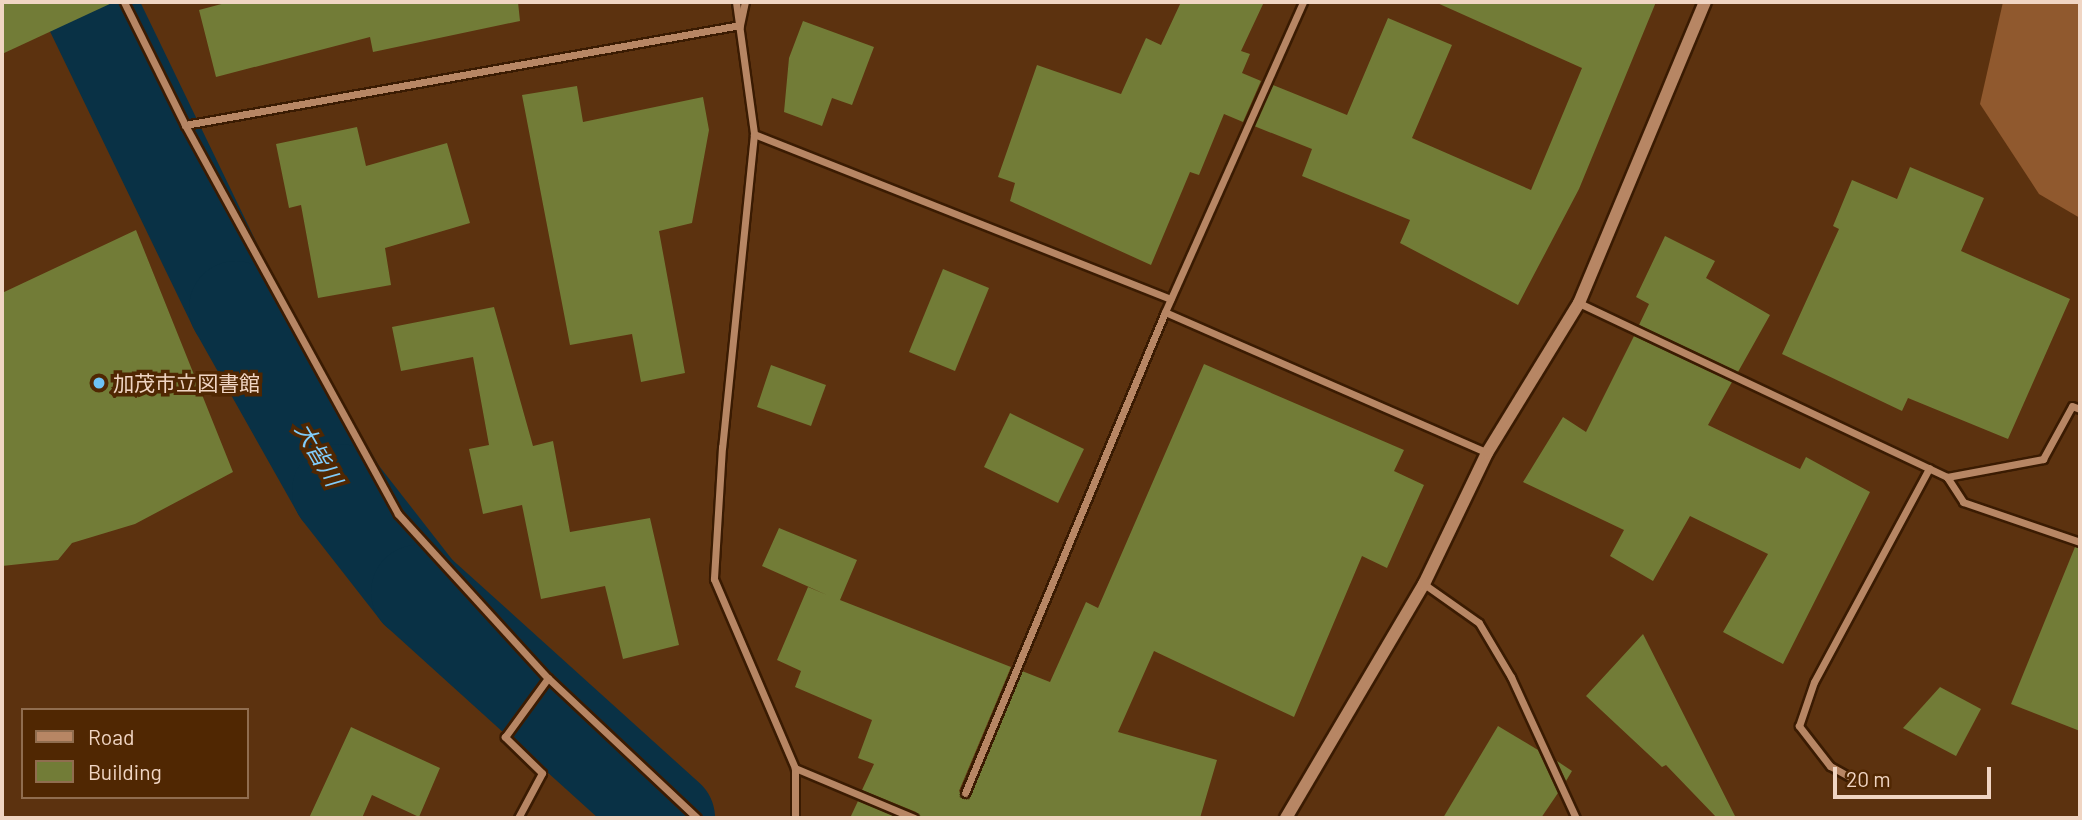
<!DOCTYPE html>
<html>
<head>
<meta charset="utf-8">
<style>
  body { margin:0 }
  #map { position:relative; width:2082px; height:820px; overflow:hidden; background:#5c320f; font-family:Barlow,"Noto Sans JP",sans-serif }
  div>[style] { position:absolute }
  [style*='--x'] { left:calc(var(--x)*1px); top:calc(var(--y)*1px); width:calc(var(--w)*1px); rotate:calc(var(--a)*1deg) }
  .forest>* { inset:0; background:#90592e }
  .river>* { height:94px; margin:-47px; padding:0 47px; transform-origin:47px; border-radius:47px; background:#093145 }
  .building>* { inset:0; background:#727c37 }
  .roads { filter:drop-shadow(2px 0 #3a1b02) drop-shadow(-2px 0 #3a1b02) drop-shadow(0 2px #3a1b02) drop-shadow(0 -2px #3a1b02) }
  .minor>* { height:7px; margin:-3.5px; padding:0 3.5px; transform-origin:3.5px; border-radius:3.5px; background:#b78664 }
  .tertiary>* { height:12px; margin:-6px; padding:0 6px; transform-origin:6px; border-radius:6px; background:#b78664 }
  .dots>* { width:19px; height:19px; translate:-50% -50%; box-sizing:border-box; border:4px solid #502702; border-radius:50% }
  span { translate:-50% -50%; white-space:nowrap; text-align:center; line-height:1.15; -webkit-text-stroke:7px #502702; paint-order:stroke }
  .poi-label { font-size:21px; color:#f0d5c3 }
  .left { translate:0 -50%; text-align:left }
  .water-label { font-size:23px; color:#81ccfa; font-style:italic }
  .frame { position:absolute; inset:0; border:4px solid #f0d5c3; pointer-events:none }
  .legend { position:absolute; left:21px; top:708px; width:228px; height:91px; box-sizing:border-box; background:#502702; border:2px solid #906d4f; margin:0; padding:9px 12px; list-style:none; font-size:21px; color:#f0d5c3 }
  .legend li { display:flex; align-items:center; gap:14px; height:35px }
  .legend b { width:35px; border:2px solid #906d4f }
  .scale { position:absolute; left:1833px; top:767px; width:158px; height:32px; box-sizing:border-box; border:4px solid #f0d5c3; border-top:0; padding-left:9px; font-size:21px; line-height:24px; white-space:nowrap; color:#f0d5c3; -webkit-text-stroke:5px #502702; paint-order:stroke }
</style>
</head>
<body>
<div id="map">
  <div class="forest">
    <div style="clip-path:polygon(2003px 2px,2080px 2px,2080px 218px,2039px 194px,1980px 104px)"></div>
  </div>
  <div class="river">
    <div style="--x:88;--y:2;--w:340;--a:64.2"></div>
    <div style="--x:236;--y:308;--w:210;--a:60.6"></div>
    <div style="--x:339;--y:491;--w:128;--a:52"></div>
    <div style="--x:418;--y:592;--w:337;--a:42.1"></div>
  </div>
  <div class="building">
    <div style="clip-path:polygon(2px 2px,114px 2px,2px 54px)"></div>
    <div style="clip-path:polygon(229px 2px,518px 2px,520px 21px,373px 52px,370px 37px,216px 77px,199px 10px)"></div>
    <div style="clip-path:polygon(1181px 2px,1264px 2px,1241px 51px,1250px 54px,1242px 73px,1261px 81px,1243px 122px,1224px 114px,1199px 175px,1190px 172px,1151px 265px,1010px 201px,1015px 183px,998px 177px,1037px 65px,1121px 94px,1146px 38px,1161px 45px)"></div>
    <div style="clip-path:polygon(1435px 2px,1656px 2px,1579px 189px,1518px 305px,1400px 243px,1410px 220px,1302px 176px,1312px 149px,1254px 126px,1273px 85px,1347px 115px,1388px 18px,1452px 45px,1412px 138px,1531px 190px,1582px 68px)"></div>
    <div style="clip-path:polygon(803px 21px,874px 47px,852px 105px,832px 98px,822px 126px,784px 112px,789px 58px)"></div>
    <div style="clip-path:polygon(577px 86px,583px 122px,703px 97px,709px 130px,692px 223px,659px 231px,685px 373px,641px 382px,632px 334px,570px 345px,522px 95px)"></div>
    <div style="clip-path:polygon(357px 127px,366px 166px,447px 143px,470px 223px,385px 248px,391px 285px,318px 298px,301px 205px,289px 208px,276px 144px)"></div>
    <div style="clip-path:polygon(1910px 167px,1984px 198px,1961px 251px,2070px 299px,2008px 439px,1908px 398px,1902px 411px,1782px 354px,1839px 229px,1833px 226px,1852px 180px,1897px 199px)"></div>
    <div style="clip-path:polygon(136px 230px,233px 472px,135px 524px,72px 543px,58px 560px,2px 566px,2px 293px)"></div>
    <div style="clip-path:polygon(1665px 236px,1715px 261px,1706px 278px,1770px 315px,1738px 372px,1639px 325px,1649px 304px,1636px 297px)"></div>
    <div style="clip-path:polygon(943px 269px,989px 288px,955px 371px,909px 352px)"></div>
    <div style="clip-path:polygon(494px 307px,533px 446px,553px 441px,570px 532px,650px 518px,679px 645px,623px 659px,605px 586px,541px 599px,522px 505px,483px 514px,469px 449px,489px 445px,473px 357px,401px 371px,392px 327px)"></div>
    <div style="clip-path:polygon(1634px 336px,1732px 382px,1708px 425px,1800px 469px,1806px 457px,1870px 492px,1783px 664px,1723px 632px,1768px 554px,1690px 516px,1653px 581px,1610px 556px,1624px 530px,1523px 482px,1563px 417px,1586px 432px)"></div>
    <div style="clip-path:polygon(1204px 364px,1404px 450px,1394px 471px,1424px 485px,1387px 568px,1362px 556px,1294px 717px,1154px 651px,1118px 732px,1217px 760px,1200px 818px,920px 818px,916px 812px,862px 790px,874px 764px,858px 758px,872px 720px,795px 687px,801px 671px,777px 660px,808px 587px,827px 595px,762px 566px,779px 528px,857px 560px,840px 600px,1011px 667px,959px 791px,966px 799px,1022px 671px,1050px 682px,1086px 602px,1098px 608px)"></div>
    <div style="clip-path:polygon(771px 365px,826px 385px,811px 426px,757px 407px)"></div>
    <div style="clip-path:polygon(1010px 413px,1084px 449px,1058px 503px,984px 467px)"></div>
    <div style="clip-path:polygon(2075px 547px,2080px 548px,2080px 731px,2011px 704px)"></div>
    <div style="clip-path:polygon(1643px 634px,1736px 818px,1717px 818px,1666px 765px,1662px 767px,1586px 696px)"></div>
    <div style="clip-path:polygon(1940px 687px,1981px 709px,1956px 756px,1903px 728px)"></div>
    <div style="clip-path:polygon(1498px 726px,1538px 750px,1558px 793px,1541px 818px,1443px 818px)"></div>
    <div style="clip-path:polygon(351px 727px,440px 768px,419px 817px,372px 795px,362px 818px,309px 818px)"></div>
    <div style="clip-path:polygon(1557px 761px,1572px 771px,1566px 781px)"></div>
    <div style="clip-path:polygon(858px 801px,899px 818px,850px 818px)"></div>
  </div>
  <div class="roads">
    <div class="minor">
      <div style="--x:124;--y:2;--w:137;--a:63.6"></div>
      <div style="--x:185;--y:125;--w:443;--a:61.3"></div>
      <div style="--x:398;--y:514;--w:222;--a:47.6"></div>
      <div style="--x:548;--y:678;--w:204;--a:43.2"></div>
      <div style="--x:736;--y:2;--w:133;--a:82.2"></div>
      <div style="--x:754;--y:134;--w:315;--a:95.8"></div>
      <div style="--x:722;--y:447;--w:132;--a:93.5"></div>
      <div style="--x:714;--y:579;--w:206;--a:66.8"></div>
      <div style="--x:795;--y:768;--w:50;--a:90"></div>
      <div style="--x:185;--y:125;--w:564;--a:-10.21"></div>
      <div style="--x:740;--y:25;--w:24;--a:-78"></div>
      <div style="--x:754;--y:134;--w:448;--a:21.6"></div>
      <div style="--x:1579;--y:303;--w:407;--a:25.3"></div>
      <div style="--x:1947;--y:477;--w:98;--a:-10.6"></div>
      <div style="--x:2043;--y:459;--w:60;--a:-61.3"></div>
      <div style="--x:2072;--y:406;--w:9;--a:21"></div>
      <div style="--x:1165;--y:312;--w:352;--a:23.6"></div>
      <div style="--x:1947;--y:477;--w:30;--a:57"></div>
      <div style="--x:1963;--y:502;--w:124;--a:18.9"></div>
      <div style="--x:1424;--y:584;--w:67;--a:35.3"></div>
      <div style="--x:1479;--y:623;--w:63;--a:59.3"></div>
      <div style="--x:1511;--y:677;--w:155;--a:65.3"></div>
      <div style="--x:795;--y:768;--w:129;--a:22.8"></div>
      <div style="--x:1859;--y:782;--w:33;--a:-151"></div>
      <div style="--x:1830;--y:766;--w:51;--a:-127.8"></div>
      <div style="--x:1799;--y:726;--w:46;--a:-71.2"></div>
      <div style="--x:1814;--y:682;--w:243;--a:-61.7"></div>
      <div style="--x:965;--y:793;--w:521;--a:-67.42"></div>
      <div style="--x:1165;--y:312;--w:339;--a:-66"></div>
      <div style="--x:518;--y:818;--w:51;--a:-61.9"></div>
      <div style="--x:542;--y:773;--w:52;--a:-135.8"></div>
      <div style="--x:505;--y:737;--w:73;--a:-53.9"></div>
    </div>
    <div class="tertiary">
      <div style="--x:1286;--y:818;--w:272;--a:-59.5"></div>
      <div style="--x:1424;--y:584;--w:145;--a:-64.3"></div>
      <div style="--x:1487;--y:453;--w:176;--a:-58.5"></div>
      <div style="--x:1579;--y:303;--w:326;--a:-67.3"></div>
    </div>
  </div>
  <div class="dots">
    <div style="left:99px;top:383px;background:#6ec2f3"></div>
  </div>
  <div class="poi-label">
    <span class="left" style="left:113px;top:383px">加茂市立図書館</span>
  </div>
  <div class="water-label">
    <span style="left:319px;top:454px;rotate:60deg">大皆川</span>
  </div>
  <div class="frame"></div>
  <ul class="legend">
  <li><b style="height:9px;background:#b78664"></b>Road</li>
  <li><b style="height:19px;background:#727c37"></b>Building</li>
  </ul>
  <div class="scale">20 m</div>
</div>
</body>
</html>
